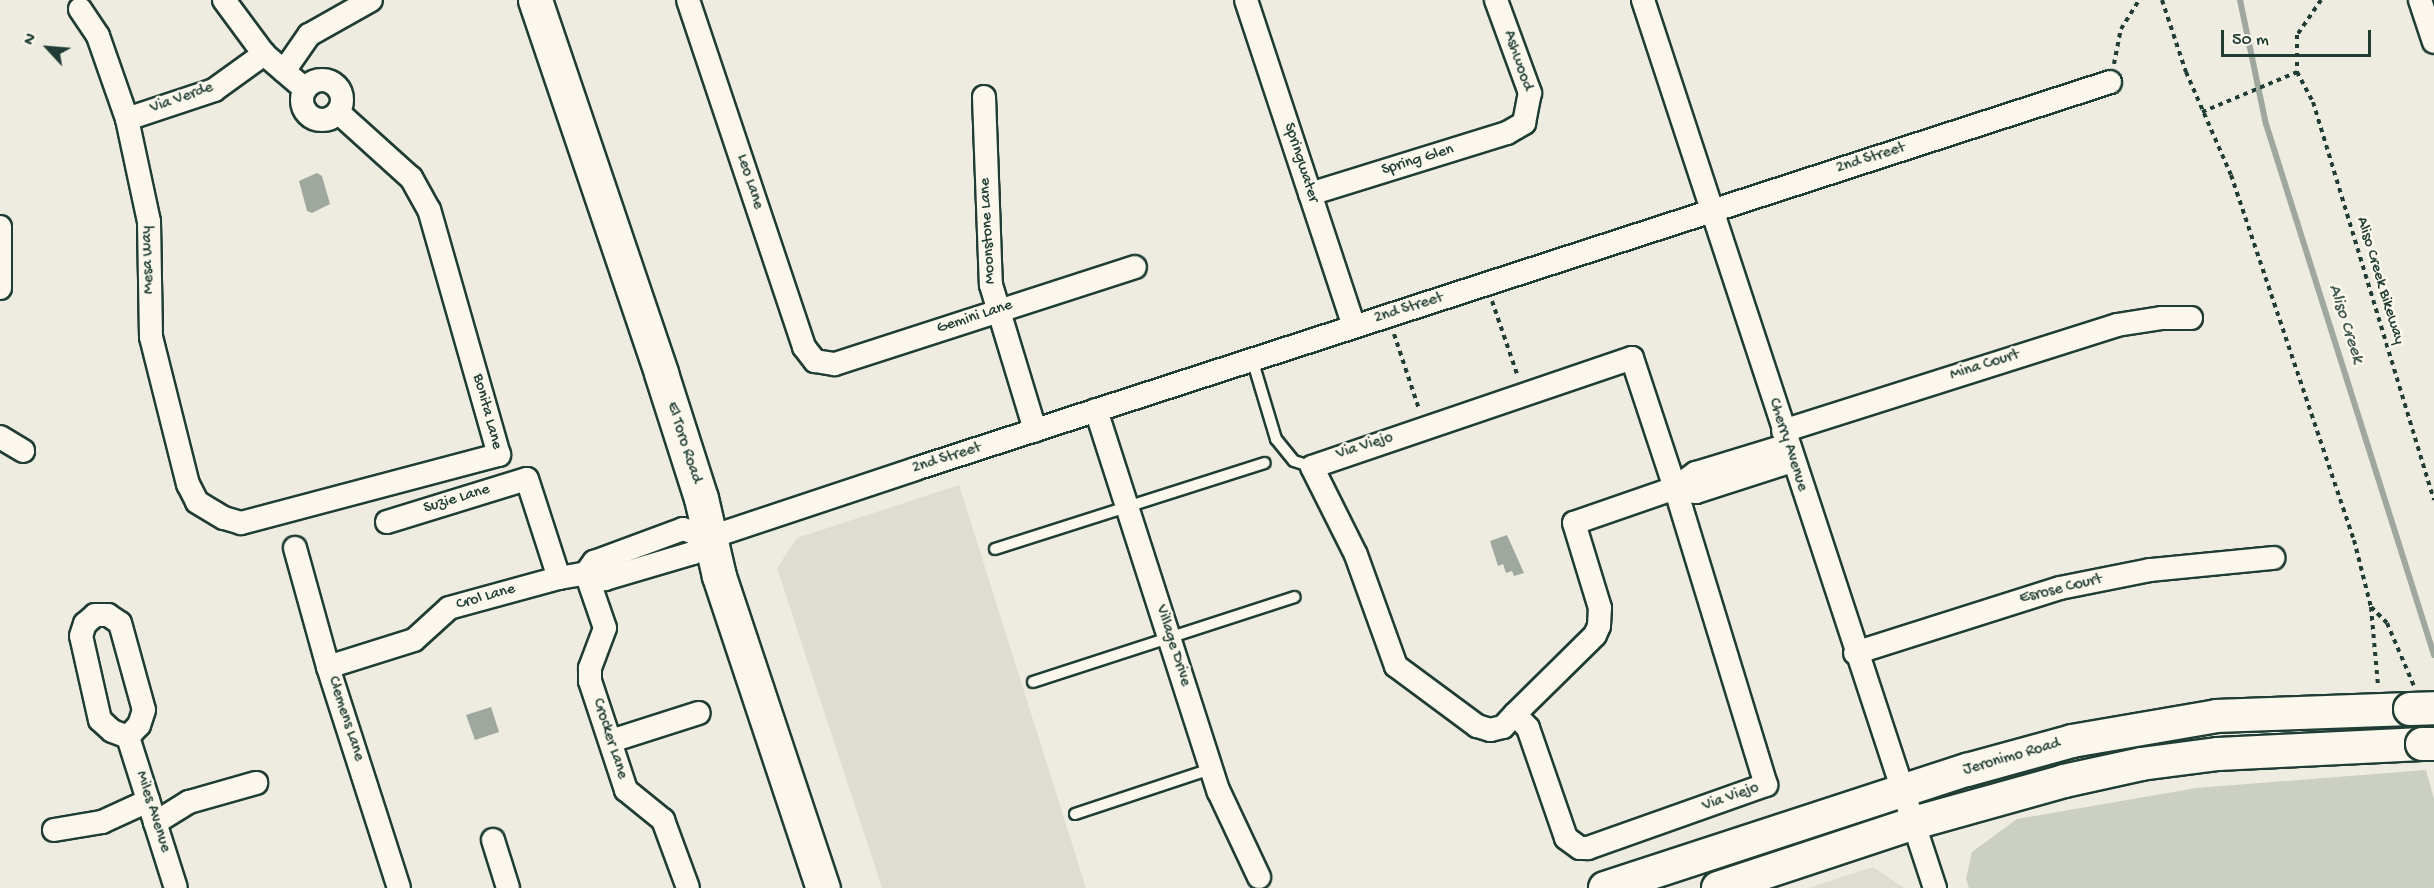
<!DOCTYPE html>
<html>
<head>
<meta charset="utf-8">
<style>
  body { margin:0 }
  #map { position:relative; width:2434px; height:888px; overflow:hidden; background:#eeece1; font-family:"Gochi Hand",sans-serif }
  div>[style] { position:absolute }
  [style*='--x'] { left:calc(var(--x)*1px); top:calc(var(--y)*1px); width:calc(var(--w)*1px); rotate:calc(var(--a)*1deg) }
  .built>* { inset:0; background:#ddddd2 }
  .green>* { inset:0; background:#cbcfc4 }
  .water>* { inset:0; background:#9fa89f }
  .stream>* { height:6px; margin:-3px; padding:0 3px; transform-origin:3px; border-radius:3px; background:#9fa89f }
  .path>* { height:4px; margin-top:-2px; transform-origin:0; background:repeating-linear-gradient(90deg,#1f3d34 0 4.5px,transparent 0 9px) }
  .roads { filter:drop-shadow(2px 0 #1f3d34) drop-shadow(-2px 0 #1f3d34) drop-shadow(0 2px #1f3d34) drop-shadow(0 -2px #1f3d34) }
  .lane>* { height:10px; margin:-5px; padding:0 5px; transform-origin:5px; border-radius:5px; background:#fbf7ec }
  .street>* { height:22px; margin:-11px; padding:0 11px; transform-origin:11px; border-radius:11px; background:#fbf7ec }
  .street>.ring { margin:-11px; padding:0; box-sizing:content-box; background:none; border:22px solid #fbf7ec; border-radius:50% }
  .secondary>* { height:32px; margin:-16px; padding:0 16px; transform-origin:16px; border-radius:16px; background:#fbf7ec }
  .primary>* { height:33px; margin:-16.5px; padding:0 16.5px; transform-origin:16.5px; border-radius:16.5px; background:#fbf7ec }
  .bridges { filter:drop-shadow(2px 0 #1f3d34) drop-shadow(-2px 0 #1f3d34) drop-shadow(0 2px #1f3d34) drop-shadow(0 -2px #1f3d34) }
  .secondary-bridge>* { height:32px; margin:-16px; padding:0 16px; transform-origin:16px; border-radius:16px; background:#fbf7ec }
  span { translate:-50% -50%; white-space:nowrap; text-align:center; line-height:1.15; -webkit-text-stroke:5px #fbf7ec; paint-order:stroke }
  .street-label { font-size:16px; color:#1f3d34 }
  .water-label { font-size:18px; color:#455d54; font-style:italic }
  .north { position:absolute; left:18px; top:18px; width:60px; height:60px; -webkit-text-stroke:4px #fbf7ec; paint-order:stroke; rotate:296deg; font-size:16px; font-weight:700; line-height:24px; text-align:center; color:#1f3d34 }
  .north::after { content:''; display:block; margin:auto; width:21px; height:27px; background:#1f3d34; clip-path:polygon(50% 0,100% 100%,50% 72%,0 100%) }
  .scale { position:absolute; left:2221px; top:30px; width:150px; height:27px; box-sizing:border-box; border:3px solid #1f3d34; border-top:0; padding-left:8px; font-size:18px; line-height:21px; white-space:nowrap; color:#1f3d34; -webkit-text-stroke:4px #fbf7ec; paint-order:stroke }
</style>
</head>
<body>
<div id="map">
  <div class="built">
    <div style="clip-path:polygon(959px 485px,1086px 888px,882px 888px,777px 568px,797px 538px)"></div>
    <div style="clip-path:polygon(1873px 867px,1904px 888px,1808px 888px)"></div>
  </div>
  <div class="green">
    <div style="clip-path:polygon(2426px 770px,2434px 799px,2434px 888px,1969px 888px,1966px 879px,1972px 852px,2017px 819px,2196px 788px)"></div>
  </div>
  <div class="water">
    <div style="clip-path:polygon(317px 173px,322px 176px,330px 204px,312px 213px,307px 211px,299px 181px)"></div>
    <div style="clip-path:polygon(1507px 535px,1524px 573px,1514px 576px,1512px 571px,1506px 573px,1503px 564px,1498px 566px,1490px 541px)"></div>
    <div style="clip-path:polygon(491px 707px,499px 732px,475px 740px,466px 715px)"></div>
  </div>
  <div class="stream">
    <div style="--x:2240;--y:0;--w:127;--a:78.2"></div>
    <div style="--x:2266;--y:124;--w:557;--a:72.44"></div>
  </div>
  <div class="path">
    <div style="--x:2162;--y:0;--w:76;--a:71.6"></div>
    <div style="--x:2186;--y:72;--w:112;--a:66.4"></div>
    <div style="--x:2231;--y:175;--w:385;--a:71.4"></div>
    <div style="--x:2354;--y:540;--w:69;--a:75.8"></div>
    <div style="--x:2371;--y:607;--w:79;--a:84.9"></div>
    <div style="--x:2321;--y:0;--w:42;--a:124.4"></div>
    <div style="--x:2297;--y:35;--w:37;--a:90"></div>
    <div style="--x:2297;--y:72;--w:34;--a:62"></div>
    <div style="--x:2313;--y:102;--w:416;--a:73.1"></div>
    <div style="--x:2114;--y:64;--w:36;--a:-79"></div>
    <div style="--x:2121;--y:29;--w:34;--a:-58"></div>
    <div style="--x:2202;--y:112;--w:103;--a:-22.8"></div>
    <div style="--x:1492;--y:301;--w:80;--a:71.1"></div>
    <div style="--x:1394;--y:334;--w:79;--a:71.6"></div>
    <div style="--x:2371;--y:607;--w:23;--a:45"></div>
    <div style="--x:2387;--y:623;--w:69;--a:66.8"></div>
  </div>
  <div class="roads">
    <div class="lane">
      <div style="--x:1252;--y:359;--w:84;--a:73.3"></div>
      <div style="--x:1276;--y:439;--w:28;--a:51"></div>
      <div style="--x:1294;--y:461;--w:19;--a:18"></div>
      <div style="--x:995;--y:549;--w:283;--a:-17.7"></div>
      <div style="--x:1033;--y:682;--w:275;--a:-18"></div>
      <div style="--x:1075;--y:814;--w:143;--a:-18.3"></div>
    </div>
    <div class="street">
      <div style="--x:224;--y:0;--w:67;--a:53.5"></div>
      <div style="--x:264;--y:54;--w:54;--a:40.5"></div>
      <div style="--x:688;--y:0;--w:366;--a:71.5"></div>
      <div style="--x:804;--y:347;--w:18;--a:52"></div>
      <div style="--x:815;--y:361;--w:20;--a:9"></div>
      <div style="--x:835;--y:364;--w:315;--a:-17.9"></div>
      <div style="--x:1246;--y:0;--w:344;--a:71.7"></div>
      <div style="--x:1643;--y:0;--w:935;--a:71.8"></div>
      <div style="--x:2420;--y:0;--w:44;--a:71.6"></div>
      <div style="--x:80;--y:9;--w:32;--a:56"></div>
      <div style="--x:98;--y:36;--w:88;--a:70.7"></div>
      <div style="--x:127;--y:119;--w:105;--a:77.9"></div>
      <div style="--x:149;--y:222;--w:115;--a:89"></div>
      <div style="--x:151;--y:337;--w:152;--a:75.9"></div>
      <div style="--x:188;--y:484;--w:20;--a:63"></div>
      <div style="--x:197;--y:502;--w:31;--a:31"></div>
      <div style="--x:224;--y:518;--w:18;--a:16"></div>
      <div style="--x:241;--y:523;--w:267;--a:-14.8"></div>
      <div style="--x:499;--y:455;--w:255;--a:-105.9"></div>
      <div style="--x:429;--y:210;--w:37;--a:-119"></div>
      <div style="--x:411;--y:178;--w:98;--a:-137.9"></div>
      <div style="--x:284;--y:71;--w:44;--a:-55.2"></div>
      <div style="--x:309;--y:35;--w:71;--a:-29.4"></div>
      <div class="ring" style="left:302px;top:80px;width:18px;height:18px"></div>
      <div style="--x:984;--y:97;--w:188;--a:87.9"></div>
      <div style="--x:991;--y:285;--w:152;--a:73.1"></div>
      <div style="--x:127;--y:119;--w:92;--a:-18.4"></div>
      <div style="--x:214;--y:90;--w:62;--a:-35.8"></div>
      <div style="--x:1310;--y:194;--w:206;--a:-17.2"></div>
      <div style="--x:1507;--y:133;--w:20;--a:-30"></div>
      <div style="--x:1524;--y:123;--w:31;--a:-79"></div>
      <div style="--x:1530;--y:93;--w:99;--a:-110.1"></div>
      <div style="--x:0;--y:227;--w:61;--a:90"></div>
      <div style="--x:1096;--y:410;--w:401;--a:72.2"></div>
      <div style="--x:1219;--y:792;--w:94;--a:64.8"></div>
      <div style="--x:1783;--y:431;--w:350;--a:-17.6"></div>
      <div style="--x:2117;--y:325;--w:46;--a:-8.8"></div>
      <div style="--x:2162;--y:318;--w:29;--a:0"></div>
      <div style="--x:0;--y:437;--w:27;--a:31"></div>
      <div style="--x:1675;--y:488;--w:21;--a:11"></div>
      <div style="--x:1696;--y:492;--w:101;--a:-17.9"></div>
      <div style="--x:387;--y:522;--w:146;--a:-17.1"></div>
      <div style="--x:527;--y:479;--w:104;--a:72.1"></div>
      <div style="--x:295;--y:548;--w:123;--a:74.5"></div>
      <div style="--x:328;--y:667;--w:232;--a:72.2"></div>
      <div style="--x:586;--y:573;--w:58;--a:70.9"></div>
      <div style="--x:605;--y:628;--w:43;--a:110.6"></div>
      <div style="--x:590;--y:668;--w:13;--a:90"></div>
      <div style="--x:590;--y:681;--w:115;--a:71.7"></div>
      <div style="--x:626;--y:790;--w:48;--a:39"></div>
      <div style="--x:663;--y:820;--w:72;--a:69.8"></div>
      <div style="--x:586;--y:573;--w:14;--a:-54"></div>
      <div style="--x:594;--y:562;--w:95;--a:-20.3"></div>
      <div style="--x:683;--y:529;--w:27;--a:20"></div>
      <div style="--x:95;--y:615;--w:13;--a:0"></div>
      <div style="--x:108;--y:615;--w:14;--a:34"></div>
      <div style="--x:120;--y:623;--w:90;--a:74.6"></div>
      <div style="--x:144;--y:710;--w:16;--a:108"></div>
      <div style="--x:139;--y:725;--w:16;--a:133"></div>
      <div style="--x:128;--y:737;--w:17;--a:-159"></div>
      <div style="--x:112;--y:731;--w:16;--a:-137"></div>
      <div style="--x:100;--y:720;--w:86;--a:-102.7"></div>
      <div style="--x:81;--y:636;--w:13;--a:-72"></div>
      <div style="--x:85;--y:624;--w:13;--a:-42"></div>
      <div style="--x:1855;--y:653;--w:215;--a:-17.6"></div>
      <div style="--x:2060;--y:588;--w:92;--a:-11.3"></div>
      <div style="--x:2150;--y:570;--w:124;--a:-5.6"></div>
      <div style="--x:328;--y:667;--w:90;--a:-17.4"></div>
      <div style="--x:414;--y:640;--w:47;--a:-42.4"></div>
      <div style="--x:449;--y:608;--w:114;--a:-15.3"></div>
      <div style="--x:559;--y:578;--w:27;--a:-10"></div>
      <div style="--x:586;--y:573;--w:20;--a:18"></div>
      <div style="--x:605;--y:579;--w:92;--a:-16.5"></div>
      <div style="--x:693;--y:553;--w:21;--a:-45"></div>
      <div style="--x:708;--y:538;--w:218;--a:-18.4"></div>
      <div style="--x:915;--y:469;--w:1256;--a:-17.94"></div>
      <div style="--x:1515;--y:714;--w:19;--a:47"></div>
      <div style="--x:1528;--y:728;--w:116;--a:70.9"></div>
      <div style="--x:1566;--y:838;--w:17;--a:36"></div>
      <div style="--x:1580;--y:848;--w:8;--a:0"></div>
      <div style="--x:1588;--y:848;--w:189;--a:-19.5"></div>
      <div style="--x:1766;--y:785;--w:311;--a:-107"></div>
      <div style="--x:1675;--y:488;--w:137;--a:-108.3"></div>
      <div style="--x:1632;--y:358;--w:338;--a:161.2"></div>
      <div style="--x:1312;--y:467;--w:98;--a:63.4"></div>
      <div style="--x:1356;--y:555;--w:118;--a:70.2"></div>
      <div style="--x:1396;--y:666;--w:101;--a:36.5"></div>
      <div style="--x:1477;--y:726;--w:14;--a:17"></div>
      <div style="--x:1490;--y:730;--w:13;--a:-13"></div>
      <div style="--x:1503;--y:727;--w:18;--a:-47"></div>
      <div style="--x:1515;--y:714;--w:112;--a:-44.6"></div>
      <div style="--x:1595;--y:635;--w:10;--a:-66"></div>
      <div style="--x:1599;--y:626;--w:18;--a:-87"></div>
      <div style="--x:1600;--y:608;--w:89;--a:-107"></div>
      <div style="--x:1574;--y:523;--w:107;--a:-19.1"></div>
      <div style="--x:1675;--y:488;--w:26;--a:-36"></div>
      <div style="--x:1696;--y:473;--w:96;--a:-16.9"></div>
      <div style="--x:128;--y:737;--w:158;--a:72.4"></div>
      <div style="--x:611;--y:741;--w:92;--a:-17.7"></div>
      <div style="--x:155;--y:823;--w:40;--a:-32"></div>
      <div style="--x:189;--y:802;--w:70;--a:-15.8"></div>
      <div style="--x:54;--y:830;--w:49;--a:-9.5"></div>
      <div style="--x:102;--y:822;--w:51;--a:-24.5"></div>
      <div style="--x:493;--y:840;--w:50;--a:72.6"></div>
    </div>
    <div class="secondary">
      <div style="--x:1605;--y:888;--w:381;--a:-18.1"></div>
      <div style="--x:1967;--y:770;--w:109;--a:-15.4"></div>
      <div style="--x:2072;--y:741;--w:146;--a:-9.8"></div>
      <div style="--x:2216;--y:716;--w:194;--a:-2.1"></div>
      <div style="--x:1718;--y:888;--w:206;--a:-18.3"></div>
      <div style="--x:1914;--y:823;--w:156;--a:-15.6"></div>
      <div style="--x:2064;--y:781;--w:79;--a:-12.4"></div>
      <div style="--x:2141;--y:764;--w:78;--a:-7.4"></div>
      <div style="--x:2218;--y:754;--w:204;--a:-2.8"></div>
    </div>
    <div class="primary">
      <div style="--x:535;--y:0;--w:394;--a:71.3"></div>
      <div style="--x:661;--y:373;--w:131;--a:72.3"></div>
      <div style="--x:701;--y:498;--w:80;--a:77"></div>
      <div style="--x:719;--y:576;--w:329;--a:71.6"></div>
    </div>
  </div>
  <div class="bridges">
    <div class="secondary-bridge">
      <div style="--x:2410;--y:709;--w:24;--a:-2"></div>
      <div style="--x:2422;--y:744;--w:12;--a:0"></div>
    </div>
  </div>
  <div class="street-label">
    <span style="left:1517px;top:61px;rotate:71deg">Ashwood</span>
    <span style="left:182px;top:99px;rotate:-20deg">Via Verde</span>
    <span style="left:1871px;top:159px;rotate:-18deg">2nd Street</span>
    <span style="left:1418px;top:161px;rotate:-17deg">Spring Glen</span>
    <span style="left:1300px;top:163px;rotate:72deg">Springwater</span>
    <span style="left:749px;top:182px;rotate:72deg">Leo Lane</span>
    <span style="left:989px;top:231px;rotate:-93deg">Moonstone Lane</span>
    <span style="left:149px;top:260px;rotate:-92deg">Mesa Way</span>
    <span style="left:2379px;top:281px;rotate:73deg">Aliso Creek Bikeway</span>
    <span style="left:1409px;top:309px;rotate:-18deg">2nd Street</span>
    <span style="left:975px;top:318px;rotate:-18deg">Gemini Lane</span>
    <span style="left:1985px;top:366px;rotate:-18deg">Mina Court</span>
    <span style="left:486px;top:412px;rotate:75deg">Bonita Lane</span>
    <span style="left:683px;top:443px;rotate:72deg">El Toro Road</span>
    <span style="left:1787px;top:445px;rotate:72deg">Cherry Avenue</span>
    <span style="left:1365px;top:447px;rotate:-18deg">Via Viejo</span>
    <span style="left:947px;top:459px;rotate:-18deg">2nd Street</span>
    <span style="left:457px;top:500px;rotate:-17deg">Suzie Lane</span>
    <span style="left:2061px;top:590px;rotate:-14deg">Esrose Court</span>
    <span style="left:486px;top:598px;rotate:-16deg">Crol Lane</span>
    <span style="left:1172px;top:646px;rotate:72deg">Village Drive</span>
    <span style="left:345px;top:719px;rotate:72deg">Clemens Lane</span>
    <span style="left:609px;top:739px;rotate:72deg">Crocker Lane</span>
    <span style="left:2012px;top:758px;rotate:-16deg">Jeronimo Road</span>
    <span style="left:1731px;top:798px;rotate:-20deg">Via Viejo</span>
    <span style="left:152px;top:812px;rotate:72deg">Miles Avenue</span>
  </div>
  <div class="water-label">
    <span style="left:2345px;top:324px;rotate:72deg">Aliso Creek</span>
  </div>
  <div class="north">N</div>
  <div class="scale">50 m</div>
</div>
</body>
</html>
